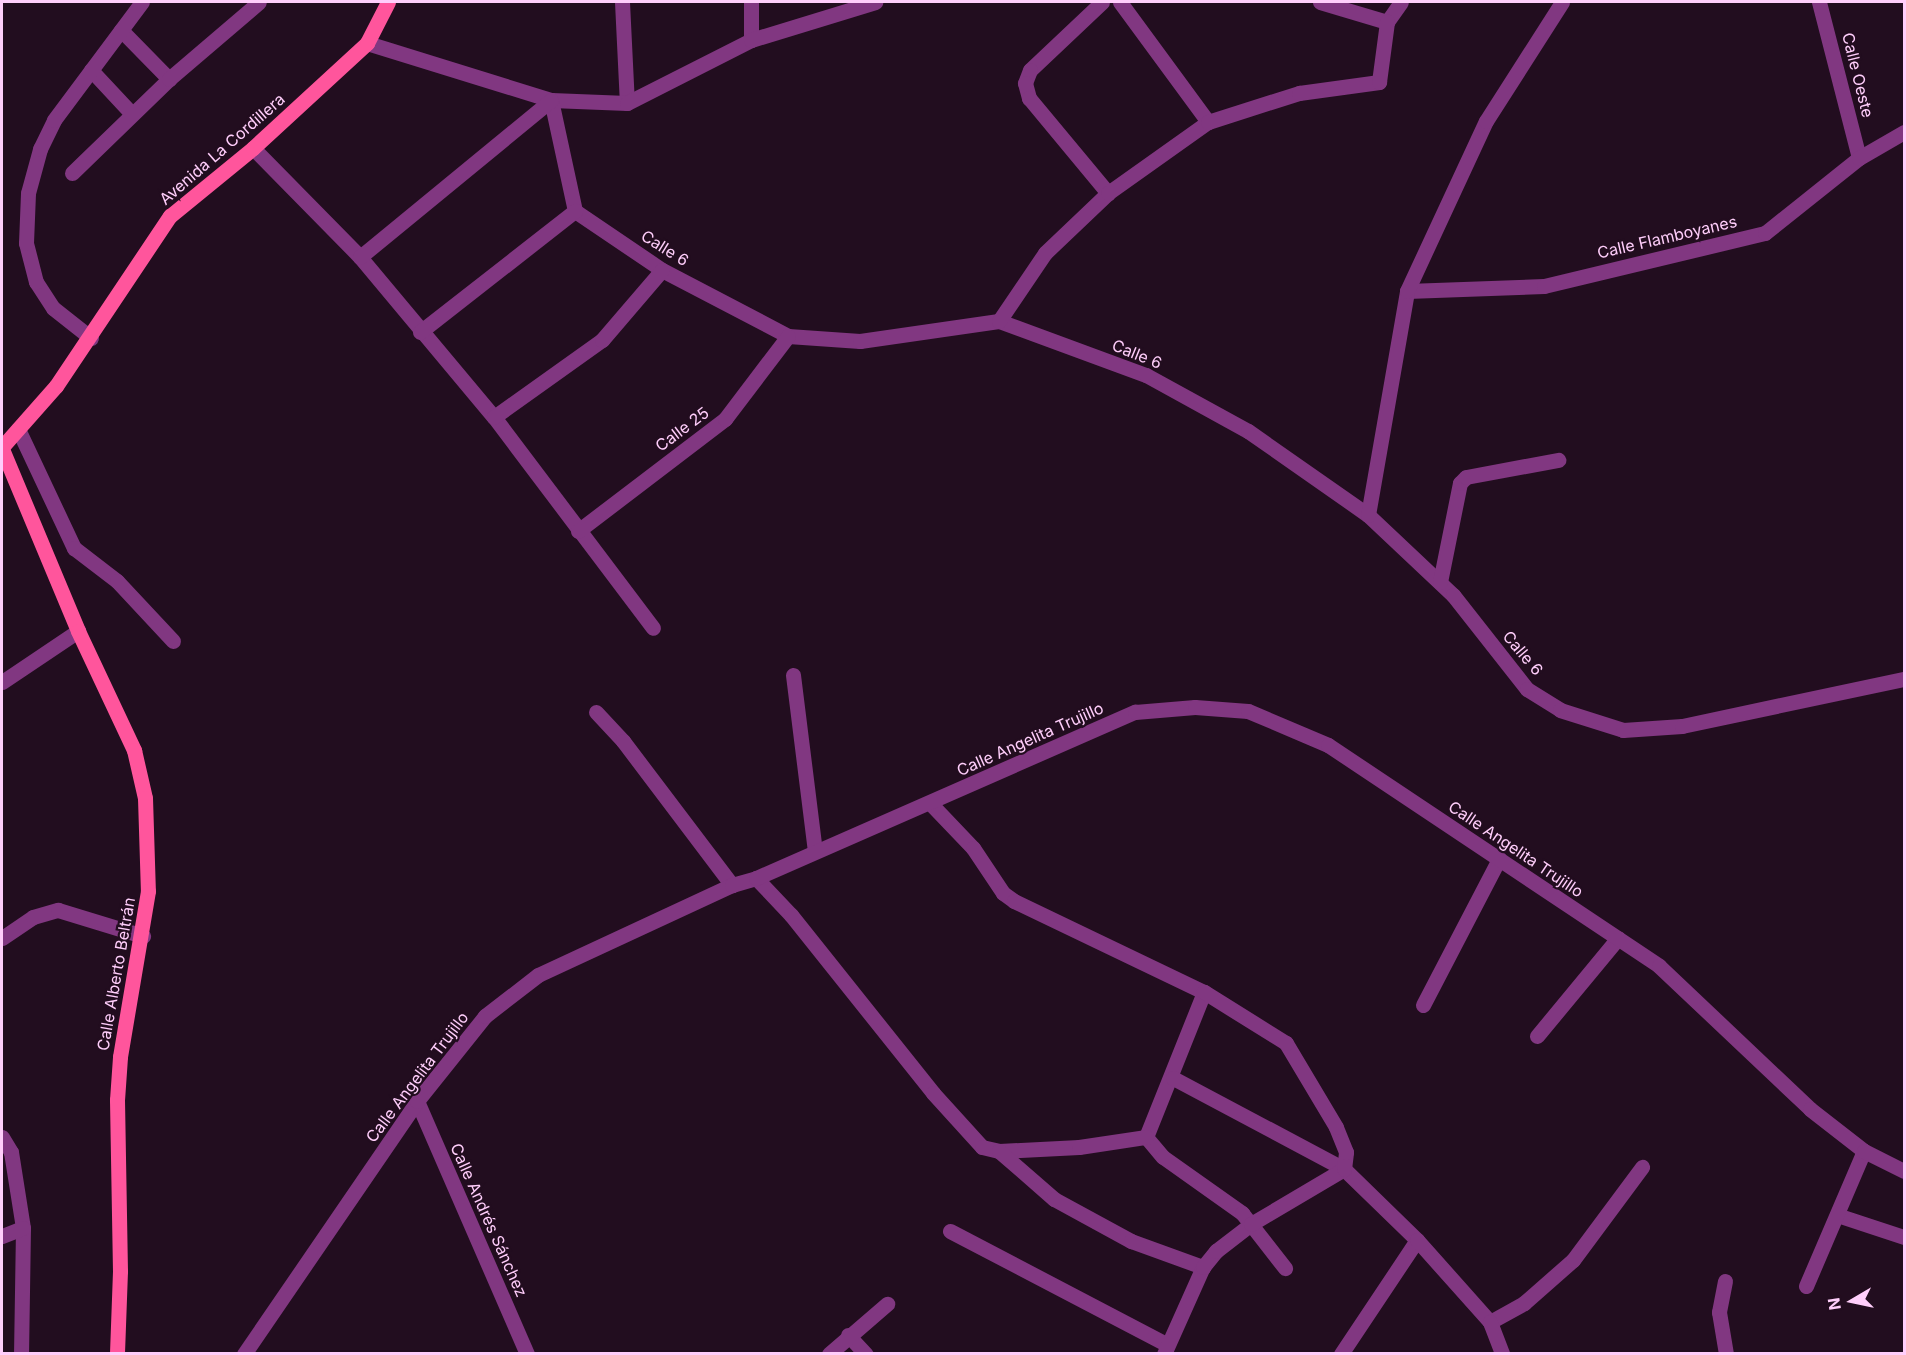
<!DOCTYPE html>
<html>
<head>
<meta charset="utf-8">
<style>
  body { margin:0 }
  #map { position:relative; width:1906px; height:1355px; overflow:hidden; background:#220d1f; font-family:Inter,sans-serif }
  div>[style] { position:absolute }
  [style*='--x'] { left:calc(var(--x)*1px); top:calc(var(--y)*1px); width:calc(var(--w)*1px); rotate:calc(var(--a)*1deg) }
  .minor>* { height:15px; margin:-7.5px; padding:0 7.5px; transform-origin:7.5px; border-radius:7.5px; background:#813781 }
  .major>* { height:15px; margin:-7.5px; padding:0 7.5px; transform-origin:7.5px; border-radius:7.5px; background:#ff559c }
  span { translate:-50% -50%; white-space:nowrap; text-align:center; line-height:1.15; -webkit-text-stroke:4.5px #220d1f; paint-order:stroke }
  .street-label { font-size:16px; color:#ffcefb }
  .frame { position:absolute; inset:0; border:3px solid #ffcefb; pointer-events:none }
  .north { position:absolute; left:1822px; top:1271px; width:60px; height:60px; -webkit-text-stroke:4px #220d1f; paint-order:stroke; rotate:261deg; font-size:16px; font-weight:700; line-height:24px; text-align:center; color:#ffcefb }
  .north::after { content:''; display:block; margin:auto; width:21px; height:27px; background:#ffcefb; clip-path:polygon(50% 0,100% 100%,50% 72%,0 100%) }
</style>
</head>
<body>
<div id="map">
  <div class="minor">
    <div style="--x:622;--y:2;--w:101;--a:87.2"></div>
    <div style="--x:1102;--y:2;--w:99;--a:136.6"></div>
    <div style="--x:1030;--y:70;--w:14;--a:111"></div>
    <div style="--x:1025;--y:83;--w:16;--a:75"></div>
    <div style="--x:1029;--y:98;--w:124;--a:50.3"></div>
    <div style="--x:1120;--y:2;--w:149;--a:53.7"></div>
    <div style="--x:1320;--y:2;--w:70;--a:16.6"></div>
    <div style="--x:1387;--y:22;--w:24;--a:-55"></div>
    <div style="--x:1819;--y:2;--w:161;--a:75.6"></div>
    <div style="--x:121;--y:30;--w:69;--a:45.6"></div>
    <div style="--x:751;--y:40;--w:38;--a:-90"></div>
    <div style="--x:367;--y:43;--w:193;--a:17.2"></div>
    <div style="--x:551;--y:100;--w:76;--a:2.3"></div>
    <div style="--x:627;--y:103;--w:139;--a:-26.9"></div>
    <div style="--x:751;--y:40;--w:130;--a:-17"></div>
    <div style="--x:91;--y:70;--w:60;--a:47"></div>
    <div style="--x:551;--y:100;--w:114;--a:77.8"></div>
    <div style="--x:575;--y:211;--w:105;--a:34.1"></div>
    <div style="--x:662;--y:270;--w:142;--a:27.6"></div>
    <div style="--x:788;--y:336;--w:72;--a:4"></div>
    <div style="--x:860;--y:341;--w:140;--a:-8.2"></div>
    <div style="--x:999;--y:321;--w:157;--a:20.2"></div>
    <div style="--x:1146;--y:375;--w:116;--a:28.8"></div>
    <div style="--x:1248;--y:431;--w:146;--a:35"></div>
    <div style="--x:1368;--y:515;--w:117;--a:43.3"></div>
    <div style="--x:1453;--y:595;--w:120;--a:51.8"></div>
    <div style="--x:1527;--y:689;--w:39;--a:32"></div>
    <div style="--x:1560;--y:710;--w:66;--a:17.6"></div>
    <div style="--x:1623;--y:730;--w:59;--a:-3.9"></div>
    <div style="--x:1682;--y:726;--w:227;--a:-12"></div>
    <div style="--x:253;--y:148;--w:153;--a:45.5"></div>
    <div style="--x:360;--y:257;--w:209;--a:50.1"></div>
    <div style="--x:494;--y:417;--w:264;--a:53"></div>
    <div style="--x:72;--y:173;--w:135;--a:-44.1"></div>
    <div style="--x:169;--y:79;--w:118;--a:-40.5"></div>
    <div style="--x:360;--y:257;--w:247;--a:-39.4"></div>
    <div style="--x:1407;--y:291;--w:137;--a:-2.1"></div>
    <div style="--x:1544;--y:286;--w:227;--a:-13.5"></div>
    <div style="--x:1765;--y:233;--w:120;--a:-38.6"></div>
    <div style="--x:1859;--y:158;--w:52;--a:-30"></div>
    <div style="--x:999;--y:321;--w:82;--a:-55.9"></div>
    <div style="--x:1045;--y:253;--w:87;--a:-43.6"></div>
    <div style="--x:1108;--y:193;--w:123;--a:-35.4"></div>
    <div style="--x:1208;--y:122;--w:96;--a:-17.7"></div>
    <div style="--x:1299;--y:93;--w:81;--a:-7.8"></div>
    <div style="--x:1379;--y:82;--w:61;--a:-82.4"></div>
    <div style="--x:420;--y:332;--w:197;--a:-38"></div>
    <div style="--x:91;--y:338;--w:48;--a:-141.7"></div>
    <div style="--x:53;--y:308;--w:31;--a:-123"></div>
    <div style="--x:36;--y:282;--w:40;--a:-104.4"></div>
    <div style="--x:26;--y:243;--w:50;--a:-87.7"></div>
    <div style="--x:28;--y:193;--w:46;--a:-74.7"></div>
    <div style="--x:40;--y:149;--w:32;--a:-64"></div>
    <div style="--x:54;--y:120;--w:147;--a:-53.3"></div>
    <div style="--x:494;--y:417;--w:133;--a:-35.5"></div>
    <div style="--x:602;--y:340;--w:92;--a:-49.4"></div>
    <div style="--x:18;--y:429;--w:132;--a:64.8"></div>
    <div style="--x:74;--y:548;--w:54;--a:37.5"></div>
    <div style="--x:117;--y:581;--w:82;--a:47"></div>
    <div style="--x:1368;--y:515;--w:227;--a:-80.1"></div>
    <div style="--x:1407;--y:291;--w:187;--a:-65.1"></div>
    <div style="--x:1486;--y:121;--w:141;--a:-57.4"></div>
    <div style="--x:578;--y:531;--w:185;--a:-37.3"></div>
    <div style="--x:725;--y:419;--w:104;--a:-52.8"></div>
    <div style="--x:1440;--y:582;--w:101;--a:-78.6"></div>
    <div style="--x:1460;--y:483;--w:8;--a:-45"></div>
    <div style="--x:1466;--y:477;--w:94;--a:-10.5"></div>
    <div style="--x:793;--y:675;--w:177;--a:82.9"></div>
    <div style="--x:2;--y:682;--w:92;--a:-33.9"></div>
    <div style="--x:596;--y:712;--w:40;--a:47"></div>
    <div style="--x:623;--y:741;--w:181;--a:52.9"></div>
    <div style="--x:930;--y:803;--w:62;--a:46.3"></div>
    <div style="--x:973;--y:848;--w:54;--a:56.3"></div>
    <div style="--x:1003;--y:893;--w:14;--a:36"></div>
    <div style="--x:1014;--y:901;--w:211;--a:25.6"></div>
    <div style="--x:1204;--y:992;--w:156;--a:111.8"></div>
    <div style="--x:1146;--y:1137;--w:26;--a:50"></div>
    <div style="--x:1163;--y:1157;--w:97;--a:35.3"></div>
    <div style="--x:1242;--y:1213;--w:70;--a:52"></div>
    <div style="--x:756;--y:878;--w:51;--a:46.6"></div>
    <div style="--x:791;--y:915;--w:228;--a:51.4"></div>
    <div style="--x:933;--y:1093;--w:73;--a:47.8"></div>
    <div style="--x:982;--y:1147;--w:17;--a:13"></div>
    <div style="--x:999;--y:1151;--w:80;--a:-2.9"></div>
    <div style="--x:1079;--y:1147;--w:68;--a:-8.5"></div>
    <div style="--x:2;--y:938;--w:37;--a:-34"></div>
    <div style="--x:33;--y:917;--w:26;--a:-16"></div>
    <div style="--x:58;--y:910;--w:89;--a:17"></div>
    <div style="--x:1423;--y:1005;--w:165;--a:-62.5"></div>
    <div style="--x:1537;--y:1036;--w:127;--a:-50.4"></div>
    <div style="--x:1173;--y:1078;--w:194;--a:28"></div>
    <div style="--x:1344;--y:1169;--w:102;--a:44.2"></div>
    <div style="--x:1417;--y:1240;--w:137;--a:123.7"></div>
    <div style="--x:417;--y:1101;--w:276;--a:66.5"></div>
    <div style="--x:2;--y:1137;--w:17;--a:59"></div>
    <div style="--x:11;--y:1152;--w:77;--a:81"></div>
    <div style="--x:23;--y:1228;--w:126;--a:90.9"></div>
    <div style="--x:999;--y:1151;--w:73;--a:41.1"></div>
    <div style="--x:1054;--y:1199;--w:88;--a:28.6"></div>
    <div style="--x:1131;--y:1241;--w:77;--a:19.9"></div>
    <div style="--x:1837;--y:1215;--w:71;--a:18.2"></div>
    <div style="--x:950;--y:1231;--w:244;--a:27.6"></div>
    <div style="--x:2;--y:1236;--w:22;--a:-21"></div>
    <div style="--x:1417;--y:1240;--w:110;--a:48.3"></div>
    <div style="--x:1490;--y:1322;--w:39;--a:-29"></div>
    <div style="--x:1524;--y:1303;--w:65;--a:-41.3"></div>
    <div style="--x:1573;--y:1260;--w:116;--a:-53.4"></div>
    <div style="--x:1725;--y:1281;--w:32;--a:101"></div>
    <div style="--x:1719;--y:1312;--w:43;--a:80.5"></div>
    <div style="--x:1806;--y:1286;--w:147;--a:-66.8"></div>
    <div style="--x:1490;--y:1322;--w:34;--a:69"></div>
    <div style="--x:848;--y:1335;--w:26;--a:47"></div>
    <div style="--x:244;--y:1354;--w:306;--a:-55.6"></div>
    <div style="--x:417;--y:1101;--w:109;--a:-51.3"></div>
    <div style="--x:485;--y:1016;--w:67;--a:-37.7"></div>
    <div style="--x:538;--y:975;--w:214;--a:-24.9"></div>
    <div style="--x:732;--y:885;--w:25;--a:-16"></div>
    <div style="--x:756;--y:878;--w:414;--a:-23.7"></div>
    <div style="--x:1135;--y:712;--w:60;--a:-4.8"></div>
    <div style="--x:1195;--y:707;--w:53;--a:4.3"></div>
    <div style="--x:1248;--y:711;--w:87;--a:23"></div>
    <div style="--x:1328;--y:745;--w:398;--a:33.7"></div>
    <div style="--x:1659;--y:966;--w:208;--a:43.4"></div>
    <div style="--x:1810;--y:1109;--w:68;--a:37.9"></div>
    <div style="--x:1864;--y:1151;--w:45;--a:26.6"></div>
    <div style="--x:829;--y:1354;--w:77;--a:-40.8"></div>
    <div style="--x:1164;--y:1354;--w:95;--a:-65.9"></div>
    <div style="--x:1203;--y:1267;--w:21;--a:-51"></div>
    <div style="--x:1216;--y:1251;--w:44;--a:-37.6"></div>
    <div style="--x:1251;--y:1224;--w:108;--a:-30.6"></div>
    <div style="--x:1344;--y:1169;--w:17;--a:-83"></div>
    <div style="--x:1346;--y:1152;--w:27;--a:-112"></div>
    <div style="--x:1336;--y:1127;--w:98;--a:-120.8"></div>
    <div style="--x:1286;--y:1043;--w:97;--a:-148.1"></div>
  </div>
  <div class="major">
    <div style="--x:2;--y:447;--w:81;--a:-48.5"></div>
    <div style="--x:56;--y:386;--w:205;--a:-56.2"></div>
    <div style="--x:170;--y:216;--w:107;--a:-39.3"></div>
    <div style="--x:253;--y:148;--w:155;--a:-42.6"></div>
    <div style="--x:367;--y:43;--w:46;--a:-62.9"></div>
    <div style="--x:2;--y:449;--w:197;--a:67.3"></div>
    <div style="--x:78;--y:631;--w:132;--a:64.8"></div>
    <div style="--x:134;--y:750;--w:49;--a:77.1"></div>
    <div style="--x:145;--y:798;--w:93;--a:88.2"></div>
    <div style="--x:148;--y:891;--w:168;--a:99.6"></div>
    <div style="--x:120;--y:1057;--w:43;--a:94"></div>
    <div style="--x:117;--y:1100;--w:171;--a:89"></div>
    <div style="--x:120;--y:1271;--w:83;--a:92.1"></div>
  </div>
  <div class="street-label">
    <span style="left:1858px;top:75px;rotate:76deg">Calle Oeste</span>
    <span style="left:222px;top:149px;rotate:-41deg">Avenida La Cordillera</span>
    <span style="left:1667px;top:237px;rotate:-13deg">Calle Flamboyanes</span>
    <span style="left:665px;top:248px;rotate:32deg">Calle 6</span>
    <span style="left:1137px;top:354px;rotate:22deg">Calle 6</span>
    <span style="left:682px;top:429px;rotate:-37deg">Calle 25</span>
    <span style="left:1523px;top:653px;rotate:50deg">Calle 6</span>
    <span style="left:1030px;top:739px;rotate:-24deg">Calle Angelita Trujillo</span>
    <span style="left:1516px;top:849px;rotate:34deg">Calle Angelita Trujillo</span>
    <span style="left:116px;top:974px;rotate:-80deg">Calle Alberto Beltrán</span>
    <span style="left:417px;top:1077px;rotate:-53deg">Calle Angelita Trujillo</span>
    <span style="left:489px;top:1220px;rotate:66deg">Calle Andrés Sánchez</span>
  </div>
  <div class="frame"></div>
  <div class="north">N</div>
</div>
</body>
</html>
